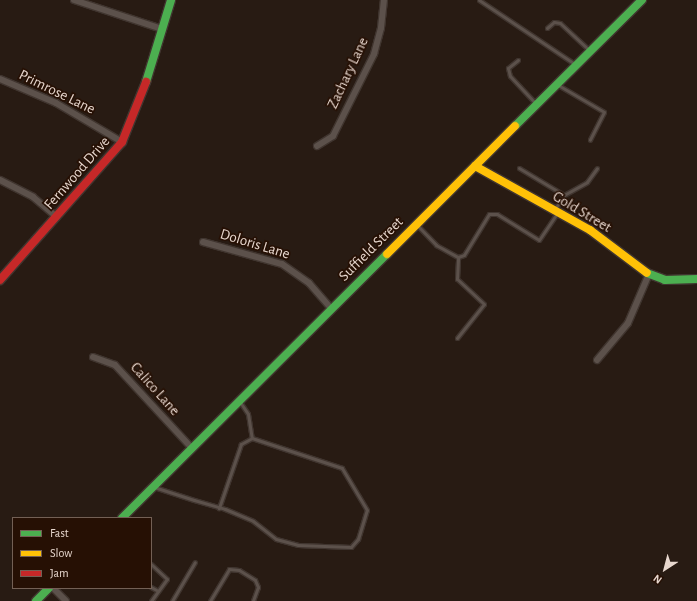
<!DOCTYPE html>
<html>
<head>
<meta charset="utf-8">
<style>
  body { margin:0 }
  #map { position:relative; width:697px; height:601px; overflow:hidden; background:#281b13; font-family:"Alegreya Sans",sans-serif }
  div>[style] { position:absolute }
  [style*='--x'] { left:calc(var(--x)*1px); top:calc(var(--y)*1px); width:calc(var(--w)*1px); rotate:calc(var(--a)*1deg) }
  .roads { filter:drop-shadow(1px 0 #40352f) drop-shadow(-1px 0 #40352f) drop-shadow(0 1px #40352f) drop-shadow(0 -1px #40352f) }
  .lane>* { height:3px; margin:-1.5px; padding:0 1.5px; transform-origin:1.5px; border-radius:1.5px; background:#5c514b }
  .street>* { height:6px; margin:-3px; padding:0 3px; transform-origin:3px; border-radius:3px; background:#5c514b }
  .fast>* { height:8px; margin:-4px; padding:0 4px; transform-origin:4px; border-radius:4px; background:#4caf50 }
  .slow>* { height:8px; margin:-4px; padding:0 4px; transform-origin:4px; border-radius:4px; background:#ffc107 }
  .jam>* { height:8px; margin:-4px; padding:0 4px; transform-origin:4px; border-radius:4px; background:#c62828 }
  span { translate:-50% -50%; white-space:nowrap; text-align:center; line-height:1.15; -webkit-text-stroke:3.5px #261004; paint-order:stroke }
  .street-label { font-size:15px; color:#e7d7ce }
  .legend { position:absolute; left:12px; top:517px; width:140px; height:72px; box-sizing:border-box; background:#261004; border:1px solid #736055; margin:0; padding:5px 7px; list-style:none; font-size:12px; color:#e7d7ce }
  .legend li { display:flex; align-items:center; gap:8px; height:20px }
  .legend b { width:20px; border:1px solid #736055 }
  .north { position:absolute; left:645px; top:549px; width:40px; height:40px; -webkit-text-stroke:3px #261004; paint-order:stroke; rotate:216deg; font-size:11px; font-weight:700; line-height:16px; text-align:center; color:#e7d7ce }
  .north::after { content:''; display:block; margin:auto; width:14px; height:18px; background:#e7d7ce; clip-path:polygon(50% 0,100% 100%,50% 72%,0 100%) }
</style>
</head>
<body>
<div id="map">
  <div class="roads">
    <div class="lane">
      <div style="--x:479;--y:0;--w:117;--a:33.8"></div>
      <div style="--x:547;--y:28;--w:9;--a:-41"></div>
      <div style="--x:554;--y:22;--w:6;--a:9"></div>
      <div style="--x:560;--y:23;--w:41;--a:43"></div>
      <div style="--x:518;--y:60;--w:13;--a:141"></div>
      <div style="--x:508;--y:68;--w:8;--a:76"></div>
      <div style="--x:510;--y:76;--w:38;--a:47"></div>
      <div style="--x:558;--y:85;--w:53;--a:30.4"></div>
      <div style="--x:604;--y:112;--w:31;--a:117"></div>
      <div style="--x:519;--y:168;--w:52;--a:31"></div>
      <div style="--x:564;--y:195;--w:17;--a:123"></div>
      <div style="--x:564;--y:195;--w:26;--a:-29"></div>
      <div style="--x:587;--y:182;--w:17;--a:-54"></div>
      <div style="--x:417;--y:225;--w:28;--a:46"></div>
      <div style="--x:436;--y:245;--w:25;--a:29"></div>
      <div style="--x:458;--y:257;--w:6;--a:-18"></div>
      <div style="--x:464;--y:255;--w:48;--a:-58.6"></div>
      <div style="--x:489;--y:214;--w:8;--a:0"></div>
      <div style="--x:497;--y:214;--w:49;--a:31.8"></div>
      <div style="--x:539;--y:240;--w:32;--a:-56"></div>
      <div style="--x:457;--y:338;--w:43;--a:-51.5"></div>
      <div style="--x:484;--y:304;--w:37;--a:-137"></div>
      <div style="--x:457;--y:279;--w:22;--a:-87"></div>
      <div style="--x:240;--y:402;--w:14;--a:56"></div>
      <div style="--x:248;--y:414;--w:24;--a:81"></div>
      <div style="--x:154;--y:487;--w:42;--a:18"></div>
      <div style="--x:194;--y:500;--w:32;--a:16"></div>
      <div style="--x:225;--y:509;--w:30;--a:23"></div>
      <div style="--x:253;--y:521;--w:29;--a:38"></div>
      <div style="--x:276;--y:539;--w:23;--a:15"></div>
      <div style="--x:298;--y:545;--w:53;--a:2.2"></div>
      <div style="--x:351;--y:547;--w:11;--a:-49"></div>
      <div style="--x:358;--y:539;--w:30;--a:-73"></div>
      <div style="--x:367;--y:510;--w:49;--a:-120.8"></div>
      <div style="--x:342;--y:468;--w:95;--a:-161.6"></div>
      <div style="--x:252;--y:438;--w:13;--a:151"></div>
      <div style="--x:241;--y:444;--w:68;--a:109"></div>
      <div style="--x:151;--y:587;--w:8;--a:30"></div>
      <div style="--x:151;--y:601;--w:27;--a:-54"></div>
      <div style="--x:167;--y:579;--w:22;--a:-137"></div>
      <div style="--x:172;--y:601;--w:45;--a:-59.5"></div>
      <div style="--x:210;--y:601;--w:37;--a:-59"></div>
      <div style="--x:229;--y:569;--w:10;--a:6"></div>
      <div style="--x:239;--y:570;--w:19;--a:32"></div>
      <div style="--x:255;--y:580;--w:8;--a:67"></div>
      <div style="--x:258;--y:587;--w:15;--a:110"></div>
    </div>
    <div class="street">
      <div style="--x:74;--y:0;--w:93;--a:18.2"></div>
      <div style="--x:0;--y:79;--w:61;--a:23.2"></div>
      <div style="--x:56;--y:103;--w:77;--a:30.6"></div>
      <div style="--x:317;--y:146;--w:19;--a:-32"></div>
      <div style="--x:333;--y:136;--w:92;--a:-63.4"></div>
      <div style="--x:374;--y:54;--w:27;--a:-75"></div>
      <div style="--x:381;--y:28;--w:28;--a:-84"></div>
      <div style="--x:0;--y:180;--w:37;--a:27"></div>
      <div style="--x:33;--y:197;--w:31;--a:40"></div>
      <div style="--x:203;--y:242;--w:82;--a:15.6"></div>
      <div style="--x:282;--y:264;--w:33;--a:35"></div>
      <div style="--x:309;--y:283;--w:33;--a:49"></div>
      <div style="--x:93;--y:357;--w:23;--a:20"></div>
      <div style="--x:115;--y:365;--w:112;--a:47.2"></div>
      <div style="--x:597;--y:360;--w:48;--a:-50"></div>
      <div style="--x:628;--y:323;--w:53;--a:-66.8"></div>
      <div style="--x:53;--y:588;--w:18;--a:45"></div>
    </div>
    <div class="fast">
      <div style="--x:146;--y:82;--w:86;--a:-73"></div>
      <div style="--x:515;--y:126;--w:179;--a:-44.8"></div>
      <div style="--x:647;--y:273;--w:19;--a:21"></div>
      <div style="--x:665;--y:280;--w:32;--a:-2"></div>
      <div style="--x:122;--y:518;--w:374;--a:-44.9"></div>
      <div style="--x:36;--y:601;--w:18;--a:-45"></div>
    </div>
    <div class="slow">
      <div style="--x:475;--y:166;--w:132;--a:29.1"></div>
      <div style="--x:590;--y:230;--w:71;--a:37"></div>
      <div style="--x:387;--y:254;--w:181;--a:-45"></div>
    </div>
    <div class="jam">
      <div style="--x:0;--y:280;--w:184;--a:-48.5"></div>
      <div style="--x:122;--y:142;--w:65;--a:-68.2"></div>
    </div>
  </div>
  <div class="street-label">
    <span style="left:348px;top:73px;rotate:-65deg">Zachary Lane</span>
    <span style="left:57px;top:92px;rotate:26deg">Primrose Lane</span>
    <span style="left:77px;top:173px;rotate:-49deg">Fernwood Drive</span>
    <span style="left:582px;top:212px;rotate:31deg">Gold Street</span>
    <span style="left:255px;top:244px;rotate:17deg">Doloris Lane</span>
    <span style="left:371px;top:249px;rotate:-45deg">Suffield Street</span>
    <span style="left:155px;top:389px;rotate:48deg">Calico Lane</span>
  </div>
  <ul class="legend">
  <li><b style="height:5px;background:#4caf50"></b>Fast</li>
  <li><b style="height:5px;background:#ffc107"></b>Slow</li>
  <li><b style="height:5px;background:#c62828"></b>Jam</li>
  </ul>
  <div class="north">N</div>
</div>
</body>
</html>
